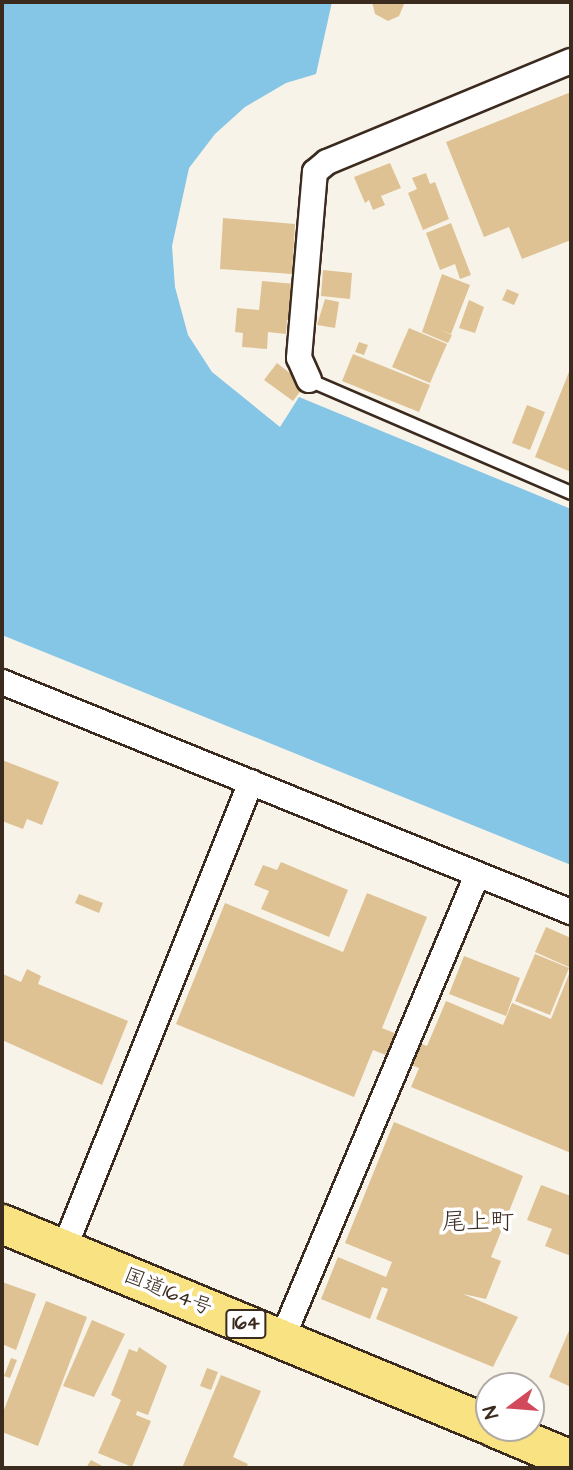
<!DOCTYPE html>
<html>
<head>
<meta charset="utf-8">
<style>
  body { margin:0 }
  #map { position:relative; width:573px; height:1470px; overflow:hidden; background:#f8f3e9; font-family:"Architects Daughter","Klee One",sans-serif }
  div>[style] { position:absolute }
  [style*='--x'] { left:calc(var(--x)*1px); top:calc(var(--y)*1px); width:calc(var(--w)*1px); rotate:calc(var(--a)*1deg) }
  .water>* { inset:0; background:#85c5e6 }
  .building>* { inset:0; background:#dec293 }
  .roads { filter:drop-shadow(2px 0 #3b2a1e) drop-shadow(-2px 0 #3b2a1e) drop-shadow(0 2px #3b2a1e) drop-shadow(0 -2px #3b2a1e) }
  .service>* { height:12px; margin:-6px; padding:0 6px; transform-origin:6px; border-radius:6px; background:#fff }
  .minor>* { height:24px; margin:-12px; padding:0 12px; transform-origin:12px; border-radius:12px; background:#fff }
  .trunk>* { height:38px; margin:-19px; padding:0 19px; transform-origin:19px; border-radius:19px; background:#f8e281 }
  span { translate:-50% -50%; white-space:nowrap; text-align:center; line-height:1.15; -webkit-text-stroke:7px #fff; paint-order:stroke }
  .shield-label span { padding:2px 5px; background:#fff; border:2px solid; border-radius:5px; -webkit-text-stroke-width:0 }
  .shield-label { font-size:19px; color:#3b2a1e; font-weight:700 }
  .street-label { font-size:21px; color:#3b2a1e }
  .quarter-label { font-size:24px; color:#3b2a1e }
  .frame { position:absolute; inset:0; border:4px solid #3b2a1e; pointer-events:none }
  .north { position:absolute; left:475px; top:1372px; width:70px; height:70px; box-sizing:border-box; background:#fff; border:2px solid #b1aaa5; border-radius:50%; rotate:254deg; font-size:19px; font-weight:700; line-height:28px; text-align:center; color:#3b2a1e }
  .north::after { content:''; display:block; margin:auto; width:24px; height:32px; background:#d1495b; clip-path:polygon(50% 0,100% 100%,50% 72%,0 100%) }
</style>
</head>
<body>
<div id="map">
  <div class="water">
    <div style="clip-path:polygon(2px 2px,332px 2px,316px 74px,286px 83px,245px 107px,215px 134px,189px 168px,172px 246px,175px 287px,188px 335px,212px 372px,280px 427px,299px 397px,571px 509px,571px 865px,2px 635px)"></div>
  </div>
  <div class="building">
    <div style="clip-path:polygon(372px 2px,404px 2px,404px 4px,399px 16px,388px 21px,375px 14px)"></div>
    <div style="clip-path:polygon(571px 92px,571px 240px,522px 259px,509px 227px,484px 237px,446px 142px)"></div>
    <div style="clip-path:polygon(390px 163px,401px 188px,381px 196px,385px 205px,373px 210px,369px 200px,365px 203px,354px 177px)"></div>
    <div style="clip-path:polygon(426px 173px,430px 184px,435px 182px,449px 219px,423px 230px,408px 193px,417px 189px,412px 178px)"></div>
    <div style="clip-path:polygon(223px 218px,295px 224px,292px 274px,220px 269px)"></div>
    <div style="clip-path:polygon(451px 223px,471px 275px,460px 279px,455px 264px,440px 270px,426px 233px)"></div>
    <div style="clip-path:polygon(323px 270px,352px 273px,350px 299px,321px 296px)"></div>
    <div style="clip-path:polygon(442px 274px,470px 285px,451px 334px,440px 330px,452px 335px,448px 343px,422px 332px)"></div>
    <div style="clip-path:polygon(262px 281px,295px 284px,292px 321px,287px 320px,286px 334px,268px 332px,267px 349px,242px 347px,243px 333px,235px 332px,237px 308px,259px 310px)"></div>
    <div style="clip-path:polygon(507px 289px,519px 294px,514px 305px,502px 300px)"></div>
    <div style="clip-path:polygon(325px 299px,339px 302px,335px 328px,317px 325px)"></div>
    <div style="clip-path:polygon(469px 300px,484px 307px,475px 333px,459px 328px)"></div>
    <div style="clip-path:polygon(409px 328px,447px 344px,430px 383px,392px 367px)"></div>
    <div style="clip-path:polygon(359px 342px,368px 345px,364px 355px,355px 352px)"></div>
    <div style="clip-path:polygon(353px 354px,430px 385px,419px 412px,342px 381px)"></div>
    <div style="clip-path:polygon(277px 363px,305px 385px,293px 401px,264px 380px)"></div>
    <div style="clip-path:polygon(571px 367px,571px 472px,535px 457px)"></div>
    <div style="clip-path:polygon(527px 405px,545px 412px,530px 450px,512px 443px)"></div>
    <div style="clip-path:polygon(2px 760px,59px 782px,42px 825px,27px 819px,23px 829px,2px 821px)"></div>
    <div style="clip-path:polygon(281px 862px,348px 890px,329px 937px,261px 909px,269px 891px,254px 885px,263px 865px,277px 870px)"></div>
    <div style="clip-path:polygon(367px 893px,427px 917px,382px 1028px,427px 1046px,446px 1001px,503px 1025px,512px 1003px,551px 1019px,571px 969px,571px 1153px,411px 1087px,419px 1068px,373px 1050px,354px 1097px,176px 1024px,225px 903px,343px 952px)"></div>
    <div style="clip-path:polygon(79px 894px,103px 903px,99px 913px,75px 903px)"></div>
    <div style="clip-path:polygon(546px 927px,571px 938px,571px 968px,535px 952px)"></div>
    <div style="clip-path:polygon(535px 954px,569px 968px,550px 1015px,515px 1001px)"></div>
    <div style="clip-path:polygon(464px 956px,520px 978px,506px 1016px,449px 994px)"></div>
    <div style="clip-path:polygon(27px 969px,41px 976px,38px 984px,128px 1021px,102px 1085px,2px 1040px,2px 978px,3px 974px,21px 982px)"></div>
    <div style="clip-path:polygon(394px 1122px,523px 1176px,491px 1257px,501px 1261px,486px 1299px,463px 1294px,518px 1317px,493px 1367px,376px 1319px,388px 1289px,382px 1287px,370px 1319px,321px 1299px,338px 1257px,386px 1277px,392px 1262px,345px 1243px)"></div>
    <div style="clip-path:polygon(541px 1185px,571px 1196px,571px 1256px,545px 1246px,552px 1229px,527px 1220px)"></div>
    <div style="clip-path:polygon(2px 1282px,36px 1294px,16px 1350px,2px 1344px)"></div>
    <div style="clip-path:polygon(46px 1301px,87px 1317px,38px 1446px,2px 1432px,2px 1415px)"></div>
    <div style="clip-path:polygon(92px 1320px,125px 1334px,94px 1397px,63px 1386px)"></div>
    <div style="clip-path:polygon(571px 1326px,571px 1387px,549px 1377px)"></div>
    <div style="clip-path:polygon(139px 1347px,167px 1366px,148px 1415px,137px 1411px,136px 1415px,151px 1421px,132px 1467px,98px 1453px,121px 1400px,111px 1395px,129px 1349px,137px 1352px)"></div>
    <div style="clip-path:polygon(11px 1358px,17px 1360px,10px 1378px,4px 1376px)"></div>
    <div style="clip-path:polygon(207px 1368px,218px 1372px,211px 1390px,200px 1386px)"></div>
    <div style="clip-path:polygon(221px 1375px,261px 1391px,233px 1457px,248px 1464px,246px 1468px,182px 1468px)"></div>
    <div style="clip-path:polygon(91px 1460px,106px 1468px,86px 1468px)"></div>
  </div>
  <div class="roads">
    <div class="service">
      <div style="--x:309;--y:380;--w:285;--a:23.3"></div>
    </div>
    <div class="minor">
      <div style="--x:309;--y:380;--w:24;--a:-114"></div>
      <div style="--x:299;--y:358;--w:187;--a:-85.1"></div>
      <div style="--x:315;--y:172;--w:16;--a:-40"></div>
      <div style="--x:327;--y:162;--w:264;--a:-22.5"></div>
      <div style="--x:2;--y:682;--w:614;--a:22.01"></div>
      <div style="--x:64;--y:1249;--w:503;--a:-68.18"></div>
      <div style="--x:282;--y:1339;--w:503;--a:-67.2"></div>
    </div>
    <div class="trunk">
      <div style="--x:2;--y:1224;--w:527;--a:22.43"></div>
      <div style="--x:495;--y:1428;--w:82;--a:22.8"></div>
    </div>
  </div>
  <div class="shield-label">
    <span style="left:246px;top:1324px">164</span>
  </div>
  <div class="street-label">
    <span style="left:168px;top:1292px;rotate:22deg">国道164号</span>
  </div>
  <div class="quarter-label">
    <span style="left:478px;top:1223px">尾上町</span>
  </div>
  <div class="frame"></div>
  <div class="north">N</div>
</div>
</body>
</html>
